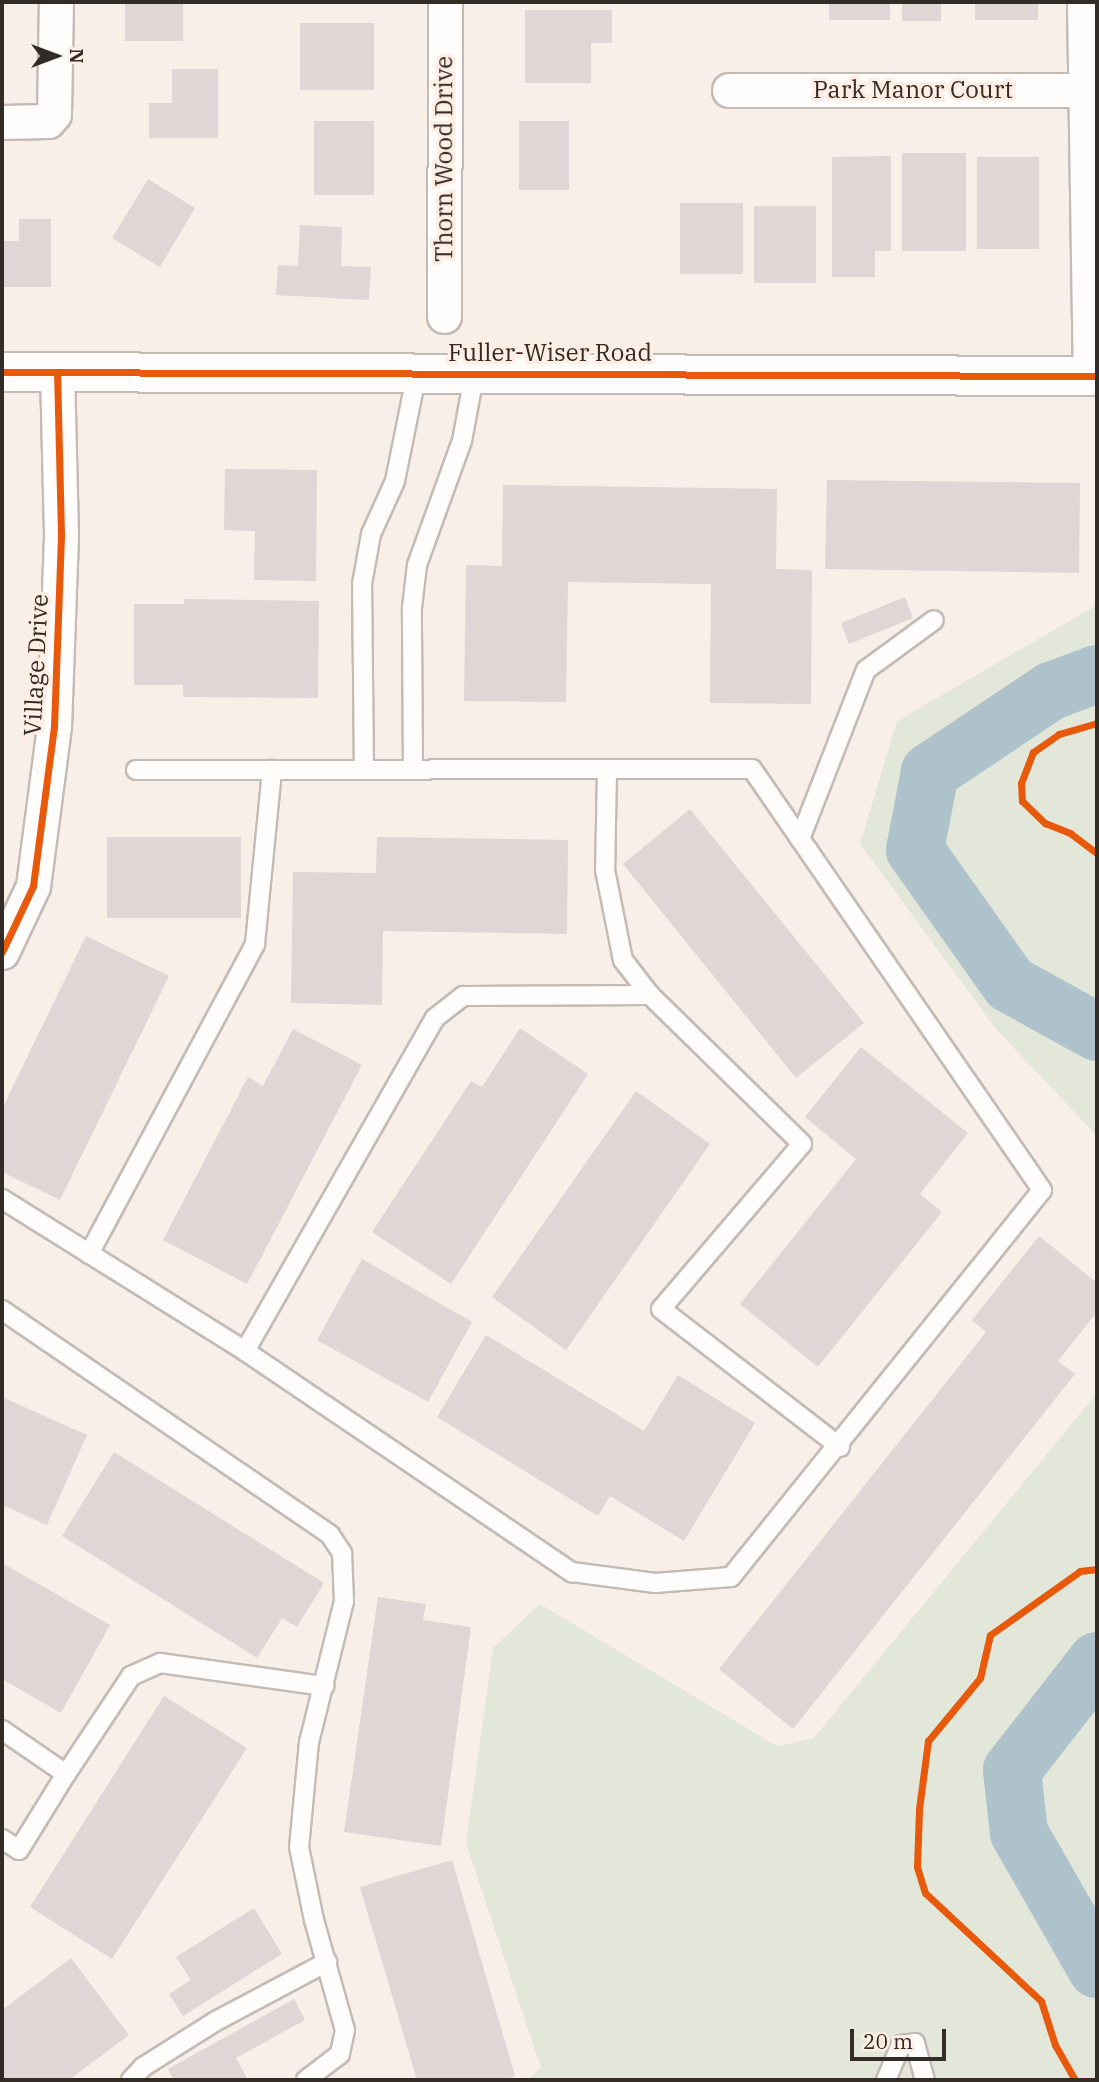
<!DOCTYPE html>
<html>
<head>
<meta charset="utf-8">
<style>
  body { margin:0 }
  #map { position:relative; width:1099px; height:2082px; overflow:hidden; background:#f8efe9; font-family:"IBM Plex Serif",serif }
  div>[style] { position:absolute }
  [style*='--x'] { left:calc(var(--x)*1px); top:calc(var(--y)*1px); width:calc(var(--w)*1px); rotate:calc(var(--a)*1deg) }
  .green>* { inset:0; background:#e3e7d9 }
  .river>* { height:58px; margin:-29px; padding:0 29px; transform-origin:29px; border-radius:29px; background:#aec2cc }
  .building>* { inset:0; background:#dfd6d5 }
  .roads { filter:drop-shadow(2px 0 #c3bbb6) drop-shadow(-2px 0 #c3bbb6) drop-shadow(0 2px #c3bbb6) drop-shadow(0 -2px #c3bbb6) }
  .service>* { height:18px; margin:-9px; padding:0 9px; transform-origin:9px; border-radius:9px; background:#fefdfc }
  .minor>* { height:33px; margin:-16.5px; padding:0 16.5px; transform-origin:16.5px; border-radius:16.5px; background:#fefdfc }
  .tertiary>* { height:38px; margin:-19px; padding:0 19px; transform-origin:19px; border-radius:19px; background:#fefdfc }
  .cycleway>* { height:7px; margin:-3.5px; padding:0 3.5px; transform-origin:3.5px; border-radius:3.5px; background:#e8590c }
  span { translate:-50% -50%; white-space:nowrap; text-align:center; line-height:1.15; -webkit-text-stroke:7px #feeee3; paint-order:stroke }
  .street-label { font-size:24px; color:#322b26 }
  .frame { position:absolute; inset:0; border:4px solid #322b26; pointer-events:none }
  .north { position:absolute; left:21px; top:21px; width:70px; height:70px; -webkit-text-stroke:5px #feeee3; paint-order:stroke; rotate:90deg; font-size:19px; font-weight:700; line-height:28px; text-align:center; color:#322b26 }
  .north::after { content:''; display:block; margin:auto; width:24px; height:32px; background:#322b26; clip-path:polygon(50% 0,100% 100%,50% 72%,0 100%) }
  .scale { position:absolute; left:850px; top:2029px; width:96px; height:32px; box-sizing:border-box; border:4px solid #322b26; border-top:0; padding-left:9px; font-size:21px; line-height:24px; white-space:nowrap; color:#322b26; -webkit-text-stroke:5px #feeee3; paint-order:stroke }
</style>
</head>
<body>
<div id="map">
  <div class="green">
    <div style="clip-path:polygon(1097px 605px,1097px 1136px,996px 1029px,860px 844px,897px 721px)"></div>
    <div style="clip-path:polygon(1097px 1393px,1097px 2080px,527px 2080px,541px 2068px,466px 1843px,493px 1648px,540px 1604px,777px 1746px,813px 1739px)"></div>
  </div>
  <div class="river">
    <div style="--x:1097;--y:674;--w:49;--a:159.7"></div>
    <div style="--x:1051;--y:691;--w:146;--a:146.2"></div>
    <div style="--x:930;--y:772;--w:79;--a:100.9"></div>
    <div style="--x:915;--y:850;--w:164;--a:54.7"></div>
    <div style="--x:1010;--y:984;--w:99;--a:28.9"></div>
    <div style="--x:1097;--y:1661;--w:138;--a:127.9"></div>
    <div style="--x:1012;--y:1770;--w:63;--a:83.7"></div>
    <div style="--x:1019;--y:1833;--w:157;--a:60.2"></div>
  </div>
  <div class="building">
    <div style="clip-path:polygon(125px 2px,183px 2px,183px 41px,125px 41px)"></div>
    <div style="clip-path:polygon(829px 2px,890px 2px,890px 20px,829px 20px)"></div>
    <div style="clip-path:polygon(902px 2px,941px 2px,941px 21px,902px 21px)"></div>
    <div style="clip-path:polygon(975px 2px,1038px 2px,1038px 20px,975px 20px)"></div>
    <div style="clip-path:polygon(525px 10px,612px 10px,612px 43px,591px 43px,591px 83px,525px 83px)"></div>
    <div style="clip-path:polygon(300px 23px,374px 23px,374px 90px,300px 90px)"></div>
    <div style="clip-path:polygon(172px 69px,218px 69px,218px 138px,149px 138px,149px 103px,172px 103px)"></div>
    <div style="clip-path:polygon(314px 121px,374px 121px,374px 195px,314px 195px)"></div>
    <div style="clip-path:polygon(519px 121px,569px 121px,569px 190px,519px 190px)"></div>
    <div style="clip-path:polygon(902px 153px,966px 153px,966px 251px,902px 251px)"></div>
    <div style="clip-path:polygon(891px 156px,891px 251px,875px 251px,875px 277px,832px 277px,832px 157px)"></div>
    <div style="clip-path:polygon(977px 157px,1039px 157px,1039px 249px,977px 249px)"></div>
    <div style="clip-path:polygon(148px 179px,195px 208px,160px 267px,112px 238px)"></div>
    <div style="clip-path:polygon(680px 203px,743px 203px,743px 274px,680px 274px)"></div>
    <div style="clip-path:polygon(754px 206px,816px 206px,816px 283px,754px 283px)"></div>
    <div style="clip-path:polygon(19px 219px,51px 219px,51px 287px,2px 287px,2px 241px,19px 241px)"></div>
    <div style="clip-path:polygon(300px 225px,342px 227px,341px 266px,371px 267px,369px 300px,276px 295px,278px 265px,298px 266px)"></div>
    <div style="clip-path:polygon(225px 469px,317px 470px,316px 581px,254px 580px,255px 531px,224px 530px)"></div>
    <div style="clip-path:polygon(827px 480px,1080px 483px,1079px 573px,825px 569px)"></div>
    <div style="clip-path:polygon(503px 485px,777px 489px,776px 569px,812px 570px,811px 704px,710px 703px,711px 584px,568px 582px,566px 702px,464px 701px,466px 565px,502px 566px)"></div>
    <div style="clip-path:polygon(905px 597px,913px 618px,849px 644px,841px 623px)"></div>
    <div style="clip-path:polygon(184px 599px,319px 601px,318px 698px,183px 697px,183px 685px,134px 685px,134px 604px,184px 604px)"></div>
    <div style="clip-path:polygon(690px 809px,864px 1023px,796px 1078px,623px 864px)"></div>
    <div style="clip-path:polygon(107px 837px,241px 837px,241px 918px,107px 918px)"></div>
    <div style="clip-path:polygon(377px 837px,568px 840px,567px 934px,383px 931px,382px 1005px,291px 1003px,293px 872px,376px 873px)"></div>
    <div style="clip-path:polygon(86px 936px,169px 976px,60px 1200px,2px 1172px,2px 1109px)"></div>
    <div style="clip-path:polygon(520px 1028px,588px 1074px,451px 1284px,372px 1232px,471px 1081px,482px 1087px)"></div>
    <div style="clip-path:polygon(293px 1029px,362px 1065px,247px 1284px,163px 1240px,248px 1077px,263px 1086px)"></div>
    <div style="clip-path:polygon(861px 1047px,968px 1133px,920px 1194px,942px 1212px,818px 1367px,740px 1304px,856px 1159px,805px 1117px)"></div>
    <div style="clip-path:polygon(636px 1091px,710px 1144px,566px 1350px,492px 1297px)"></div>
    <div style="clip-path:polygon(1039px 1236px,1097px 1283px,1097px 1312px,1058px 1361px,1075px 1374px,793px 1729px,719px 1669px,986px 1332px,972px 1320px)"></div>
    <div style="clip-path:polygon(362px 1259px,472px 1322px,428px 1402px,317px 1340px)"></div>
    <div style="clip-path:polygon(486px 1335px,644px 1431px,678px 1375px,755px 1423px,684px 1541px,610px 1496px,598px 1516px,437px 1417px)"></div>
    <div style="clip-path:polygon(2px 1397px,87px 1435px,47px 1525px,2px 1505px)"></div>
    <div style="clip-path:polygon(114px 1452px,324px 1583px,297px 1627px,282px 1618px,257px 1658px,62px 1536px)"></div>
    <div style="clip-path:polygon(2px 1563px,110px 1625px,61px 1713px,2px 1679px)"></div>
    <div style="clip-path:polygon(378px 1597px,426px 1604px,423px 1620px,471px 1627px,441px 1846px,344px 1832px)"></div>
    <div style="clip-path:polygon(164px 1696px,247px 1748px,112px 1959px,30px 1907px)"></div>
    <div style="clip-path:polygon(452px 1860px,515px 2076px,503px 2080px,417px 2080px,360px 1887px)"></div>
    <div style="clip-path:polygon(254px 1908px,282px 1954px,183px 2016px,169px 1994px,191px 1980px,176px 1957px)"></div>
    <div style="clip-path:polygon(71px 1958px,129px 2035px,69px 2080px,2px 2080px,2px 2010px)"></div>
    <div style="clip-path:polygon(294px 1999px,305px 2020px,236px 2058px,248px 2080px,174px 2080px,168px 2069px)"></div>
  </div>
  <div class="roads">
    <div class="service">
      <div style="--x:364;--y:770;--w:186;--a:-90.6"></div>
      <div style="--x:362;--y:584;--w:51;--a:-79.8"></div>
      <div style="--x:371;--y:534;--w:58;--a:-65.6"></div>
      <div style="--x:395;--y:481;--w:111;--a:-78.6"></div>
      <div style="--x:413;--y:770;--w:162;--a:-90.4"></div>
      <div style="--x:412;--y:608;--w:43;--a:-83.4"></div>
      <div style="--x:417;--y:565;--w:132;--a:-70.1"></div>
      <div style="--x:462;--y:441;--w:71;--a:-79.5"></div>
      <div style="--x:607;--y:770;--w:100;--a:91.1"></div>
      <div style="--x:605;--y:870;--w:92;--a:78.7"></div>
      <div style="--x:623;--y:960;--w:44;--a:52.4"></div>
      <div style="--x:800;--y:839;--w:181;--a:-68.7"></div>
      <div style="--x:866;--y:670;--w:84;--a:-36.3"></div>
      <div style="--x:2;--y:1199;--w:287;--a:32"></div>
      <div style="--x:245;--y:1351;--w:395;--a:34.1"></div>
      <div style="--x:572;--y:1572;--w:84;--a:7.5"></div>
      <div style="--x:655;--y:1583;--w:76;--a:-4.5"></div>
      <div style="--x:731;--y:1577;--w:496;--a:-51.2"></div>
      <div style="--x:1042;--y:1190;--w:511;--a:-124.56"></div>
      <div style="--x:752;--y:769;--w:616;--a:179.91"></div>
      <div style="--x:89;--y:1254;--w:352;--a:-61.8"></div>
      <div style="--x:255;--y:944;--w:175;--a:-84.4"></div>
      <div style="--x:2;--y:1310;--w:398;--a:34.4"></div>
      <div style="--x:330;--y:1535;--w:22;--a:56"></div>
      <div style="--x:342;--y:1553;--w:48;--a:87.6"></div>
      <div style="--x:344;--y:1601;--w:145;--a:103.9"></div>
      <div style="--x:309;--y:1742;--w:105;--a:95.4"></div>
      <div style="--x:299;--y:1847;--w:75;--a:78.4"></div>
      <div style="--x:314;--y:1920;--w:114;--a:74.3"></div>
      <div style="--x:345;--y:2030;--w:25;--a:102"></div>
      <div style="--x:340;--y:2054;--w:43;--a:142.6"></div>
      <div style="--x:245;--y:1351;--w:383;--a:-60.3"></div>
      <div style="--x:435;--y:1018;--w:36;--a:-38"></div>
      <div style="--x:463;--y:996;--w:187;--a:-0.3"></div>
      <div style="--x:650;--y:995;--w:213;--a:44.4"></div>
      <div style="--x:802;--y:1144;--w:217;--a:130.5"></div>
      <div style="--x:661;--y:1309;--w:226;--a:37.6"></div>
      <div style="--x:2;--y:1730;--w:78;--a:34.5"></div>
      <div style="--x:66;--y:1774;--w:118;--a:-56.4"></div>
      <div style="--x:131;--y:1676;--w:32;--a:-24"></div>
      <div style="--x:160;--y:1663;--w:166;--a:8"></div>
      <div style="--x:2;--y:1839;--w:20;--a:33"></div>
      <div style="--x:19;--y:1850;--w:89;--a:-58.3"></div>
      <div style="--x:131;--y:2080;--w:18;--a:-47"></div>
      <div style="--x:143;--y:2067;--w:86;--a:-32.2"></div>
      <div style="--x:216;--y:2021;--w:126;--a:-28"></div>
      <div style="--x:886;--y:2080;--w:38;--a:-67"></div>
      <div style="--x:901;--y:2045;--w:14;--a:-8"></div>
      <div style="--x:915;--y:2043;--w:38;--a:75"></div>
    </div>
    <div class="minor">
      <div style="--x:1084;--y:2;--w:374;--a:89.1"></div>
      <div style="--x:729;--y:90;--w:368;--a:0"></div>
      <div style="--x:2;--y:122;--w:46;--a:-1.2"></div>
      <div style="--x:48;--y:121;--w:9;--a:-49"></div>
      <div style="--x:54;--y:114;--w:112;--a:-89"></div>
      <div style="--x:444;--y:316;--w:314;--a:-89.8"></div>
      <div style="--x:2;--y:952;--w:73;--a:-64.8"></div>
      <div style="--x:33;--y:886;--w:160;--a:-82.5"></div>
      <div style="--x:54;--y:727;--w:193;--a:-87.9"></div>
      <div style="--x:61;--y:534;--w:162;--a:-91.4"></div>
    </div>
    <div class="tertiary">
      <div style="--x:2;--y:372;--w:1095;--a:0.21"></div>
    </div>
  </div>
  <div class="cycleway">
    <div style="--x:2;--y:372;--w:1095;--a:0.21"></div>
    <div style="--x:1097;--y:723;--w:40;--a:164"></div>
    <div style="--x:1059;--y:734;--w:32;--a:145"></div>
    <div style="--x:1033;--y:752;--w:33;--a:111"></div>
    <div style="--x:1021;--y:783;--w:18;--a:87"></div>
    <div style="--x:1022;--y:801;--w:32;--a:44"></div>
    <div style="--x:1045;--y:823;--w:27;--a:22"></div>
    <div style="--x:1070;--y:833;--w:34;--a:37"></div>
    <div style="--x:2;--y:952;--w:73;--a:-64.8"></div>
    <div style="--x:33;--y:886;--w:160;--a:-82.5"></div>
    <div style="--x:54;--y:727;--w:193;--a:-87.9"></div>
    <div style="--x:61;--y:534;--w:162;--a:-91.4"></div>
    <div style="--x:1075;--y:2080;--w:40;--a:-119.7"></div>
    <div style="--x:1055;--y:2045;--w:46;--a:-107.7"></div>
    <div style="--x:1041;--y:2001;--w:158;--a:-137"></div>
    <div style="--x:925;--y:1893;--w:27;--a:-107"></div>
    <div style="--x:917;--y:1867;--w:58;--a:-88"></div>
    <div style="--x:919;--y:1809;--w:69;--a:-82.5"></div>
    <div style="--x:928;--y:1741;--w:82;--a:-50.5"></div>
    <div style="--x:980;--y:1678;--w:44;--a:-76.9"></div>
    <div style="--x:990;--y:1635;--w:110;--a:-35.4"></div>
    <div style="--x:1080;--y:1571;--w:17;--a:-7"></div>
  </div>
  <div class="street-label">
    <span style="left:913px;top:90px">Park Manor Court</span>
    <span style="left:444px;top:159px;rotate:-90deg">Thorn Wood Drive</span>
    <span style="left:550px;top:353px">Fuller-Wiser Road</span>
    <span style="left:36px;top:665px;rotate:-87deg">Village Drive</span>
  </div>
  <div class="frame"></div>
  <div class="north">N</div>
  <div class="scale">20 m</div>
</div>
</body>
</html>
